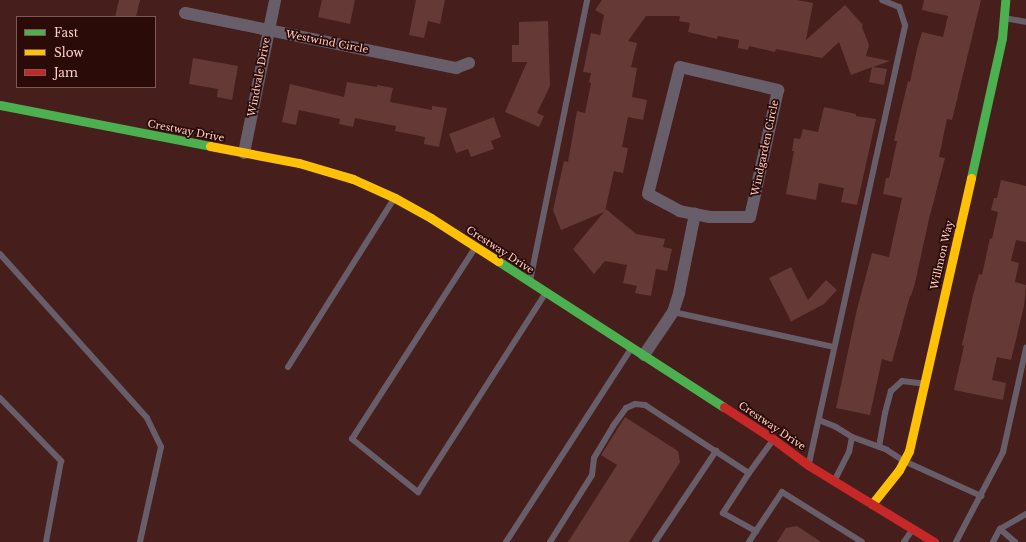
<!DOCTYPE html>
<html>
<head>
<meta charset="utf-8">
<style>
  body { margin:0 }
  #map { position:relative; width:1026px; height:542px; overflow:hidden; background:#461e1c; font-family:"Libre Baskerville",serif }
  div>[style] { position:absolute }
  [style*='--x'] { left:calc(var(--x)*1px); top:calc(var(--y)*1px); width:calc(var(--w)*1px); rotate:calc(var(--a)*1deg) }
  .building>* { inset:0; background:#653936 }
  .lane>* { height:6px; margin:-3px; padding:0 3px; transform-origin:3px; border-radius:3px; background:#685e6a }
  .street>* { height:12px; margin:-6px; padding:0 6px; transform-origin:6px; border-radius:6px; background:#685e6a }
  .fast>* { height:9px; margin:-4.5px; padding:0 4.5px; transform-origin:4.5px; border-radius:4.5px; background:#4caf50 }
  .slow>* { height:9px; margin:-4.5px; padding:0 4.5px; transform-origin:4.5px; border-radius:4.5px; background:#ffc107 }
  .jam>* { height:9px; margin:-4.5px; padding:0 4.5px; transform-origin:4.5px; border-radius:4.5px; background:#c62828 }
  span { translate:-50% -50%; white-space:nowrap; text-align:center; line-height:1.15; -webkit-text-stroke:3.5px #2a0b08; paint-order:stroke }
  .street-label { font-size:10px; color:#fdcfc8 }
  .legend { position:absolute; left:16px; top:16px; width:140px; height:72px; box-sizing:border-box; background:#2a0b08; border:1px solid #7e5955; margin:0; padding:5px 7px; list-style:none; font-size:12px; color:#fdcfc8 }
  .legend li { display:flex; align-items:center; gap:8px; height:20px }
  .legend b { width:20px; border:1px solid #7e5955 }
</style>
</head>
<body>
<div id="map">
  <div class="building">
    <div style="clip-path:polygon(119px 0,140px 0,136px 17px,115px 17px)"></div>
    <div style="clip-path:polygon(322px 0,355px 0,350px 24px,318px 17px)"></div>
    <div style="clip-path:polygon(416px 0,445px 0,440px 24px,428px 21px,424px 38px,409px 35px)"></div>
    <div style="clip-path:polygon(602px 0,797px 0,813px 3px,806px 40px,845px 5px,863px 25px,862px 27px,869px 45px,866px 56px,890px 61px,873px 67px,887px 69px,884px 85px,869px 82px,872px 67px,851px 75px,839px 42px,822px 58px,776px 49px,775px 52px,749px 46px,748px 50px,738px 48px,739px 40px,718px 36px,717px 39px,688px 32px,690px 23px,679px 21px,680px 16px,646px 16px,628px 41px,637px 43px,631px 67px,637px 68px,632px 97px,647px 100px,643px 120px,628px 117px,622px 147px,628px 148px,623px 173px,614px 171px,605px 211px,606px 209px,636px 234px,665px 239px,663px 247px,672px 249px,667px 271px,656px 269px,651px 296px,635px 293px,637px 286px,623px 283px,627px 265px,605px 261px,594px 274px,573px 249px,604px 212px,561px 230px,553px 210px,564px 161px,568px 162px,577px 111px,585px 113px,591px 83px,589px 82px,591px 73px,583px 72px,591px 33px,600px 35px,604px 15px,595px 10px)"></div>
    <div style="clip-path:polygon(924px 0,981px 0,952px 120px,947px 119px,939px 157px,945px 158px,929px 219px,915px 283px,911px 296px,910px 296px,892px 362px,882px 359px,870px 415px,836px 408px,857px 309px,872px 253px,889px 257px,902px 198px,883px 194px,886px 178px,889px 178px,897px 141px,894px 141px,898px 123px,908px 81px,910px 82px,917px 49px,922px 32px,943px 37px,948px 16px,922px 10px)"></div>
    <div style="clip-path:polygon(548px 21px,550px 86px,537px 113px,544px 116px,539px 127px,505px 112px,527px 62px,512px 62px,512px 45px,519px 45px,519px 22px)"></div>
    <div style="clip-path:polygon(193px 58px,238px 66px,232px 100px,217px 97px,218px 89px,189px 84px)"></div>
    <div style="clip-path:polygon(347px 82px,377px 87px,377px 85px,393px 88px,390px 102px,432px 110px,432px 106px,447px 108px,439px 147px,424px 144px,425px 137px,395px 131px,396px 126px,355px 118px,353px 127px,339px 124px,340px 119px,299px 110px,296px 125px,282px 122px,290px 84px,344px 97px)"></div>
    <div style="clip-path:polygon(824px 107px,856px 114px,856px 116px,876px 119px,857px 205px,841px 202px,844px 188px,819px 183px,816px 200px,786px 194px,794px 151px,792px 151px,794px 138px,800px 139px,803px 129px,818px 132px)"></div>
    <div style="clip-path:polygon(494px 117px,501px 137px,491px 141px,494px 149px,471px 157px,468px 149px,456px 153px,449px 134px)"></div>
    <div style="clip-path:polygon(1001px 180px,1026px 186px,1026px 242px,1016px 240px,1011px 261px,1019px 263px,1015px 282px,1026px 285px,1024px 306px,1011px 360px,997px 357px,992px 380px,1006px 383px,1003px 400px,954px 390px,964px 346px,962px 345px,973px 295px,979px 274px,982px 275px,990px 238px,992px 239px,998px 212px,991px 210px,994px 198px,997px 198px)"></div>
    <div style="clip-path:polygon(791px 267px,808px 300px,826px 280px,837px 290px,824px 304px,790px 322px,790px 319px,769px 278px)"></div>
    <div style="clip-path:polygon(625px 417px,678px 451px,680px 462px,629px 542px,568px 542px,617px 465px,601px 455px)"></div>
    <div style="clip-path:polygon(797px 526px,821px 542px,777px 542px,786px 528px)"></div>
  </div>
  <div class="lane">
    <div style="--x:1004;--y:18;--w:22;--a:10"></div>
    <div style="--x:475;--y:248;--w:227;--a:122.8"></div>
    <div style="--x:352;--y:439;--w:85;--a:38.8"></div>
    <div style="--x:418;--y:492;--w:235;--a:-57.3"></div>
    <div style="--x:0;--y:254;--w:220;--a:48.1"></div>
    <div style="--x:147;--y:418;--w:32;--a:64"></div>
    <div style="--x:161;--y:447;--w:97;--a:102.5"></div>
    <div style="--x:530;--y:281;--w:287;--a:-78.5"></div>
    <div style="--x:673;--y:312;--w:164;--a:12.3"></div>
    <div style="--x:288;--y:367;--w:199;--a:-57.8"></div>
    <div style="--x:0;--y:398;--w:88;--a:45.9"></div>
    <div style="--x:61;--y:461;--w:82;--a:100.5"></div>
    <div style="--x:819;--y:420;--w:18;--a:22"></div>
    <div style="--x:836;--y:427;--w:19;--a:32"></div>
    <div style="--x:852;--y:437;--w:15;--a:101"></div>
    <div style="--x:849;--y:452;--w:31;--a:117"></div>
    <div style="--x:852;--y:437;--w:37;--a:20"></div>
    <div style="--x:887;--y:450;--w:20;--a:33"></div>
    <div style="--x:904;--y:461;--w:85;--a:24.4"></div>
    <div style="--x:879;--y:447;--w:35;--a:-80"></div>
    <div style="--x:885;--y:413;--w:23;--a:-75"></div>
    <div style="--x:891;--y:391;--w:15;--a:-42"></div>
    <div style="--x:902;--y:381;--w:23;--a:7"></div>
    <div style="--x:809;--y:463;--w:448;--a:-77.6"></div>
    <div style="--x:905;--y:25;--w:19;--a:-108"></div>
    <div style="--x:899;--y:7;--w:18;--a:-158"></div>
    <div style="--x:749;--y:473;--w:48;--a:123"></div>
    <div style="--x:723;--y:513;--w:38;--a:29"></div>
    <div style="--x:756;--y:531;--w:47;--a:-56.3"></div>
    <div style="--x:782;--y:492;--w:94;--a:32"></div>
    <div style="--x:1000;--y:529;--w:20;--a:41"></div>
    <div style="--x:506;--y:542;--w:230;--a:-57.1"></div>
    <div style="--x:550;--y:542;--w:79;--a:-57.9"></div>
    <div style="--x:592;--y:475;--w:17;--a:-83"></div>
    <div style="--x:594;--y:458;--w:37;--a:-59"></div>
    <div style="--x:613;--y:426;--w:22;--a:-54"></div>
    <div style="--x:626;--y:408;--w:10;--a:-24"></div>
    <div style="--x:635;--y:404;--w:10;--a:6"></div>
    <div style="--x:645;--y:405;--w:124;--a:33.2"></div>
    <div style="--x:749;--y:473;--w:39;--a:-54"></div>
    <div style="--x:655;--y:542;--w:110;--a:-56.2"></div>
    <div style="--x:749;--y:542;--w:13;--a:-58"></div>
    <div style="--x:904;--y:542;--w:14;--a:-56"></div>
    <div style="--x:956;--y:542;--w:102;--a:-62.4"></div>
    <div style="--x:1003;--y:452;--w:107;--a:-77.5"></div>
    <div style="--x:993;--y:542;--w:15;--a:-62"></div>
    <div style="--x:1000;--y:529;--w:30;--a:-30"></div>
  </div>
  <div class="street">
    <div style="--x:185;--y:13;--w:277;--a:11.5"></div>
    <div style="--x:456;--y:68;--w:14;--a:-21"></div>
    <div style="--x:680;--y:67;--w:101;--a:13.2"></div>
    <div style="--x:778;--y:90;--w:130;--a:102.4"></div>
    <div style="--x:750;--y:217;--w:40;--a:180"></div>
    <div style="--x:710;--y:217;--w:31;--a:-169"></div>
    <div style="--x:680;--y:211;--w:36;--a:-152"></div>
    <div style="--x:648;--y:194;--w:131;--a:-75.9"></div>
    <div style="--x:244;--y:153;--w:156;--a:-78.5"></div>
    <div style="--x:644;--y:355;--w:52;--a:-56"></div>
    <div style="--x:673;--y:312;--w:20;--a:-72"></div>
    <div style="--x:679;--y:293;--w:81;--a:-78.6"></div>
  </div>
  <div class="fast">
    <div style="--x:0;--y:105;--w:214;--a:11"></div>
    <div style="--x:971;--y:178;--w:143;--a:-77.5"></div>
    <div style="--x:1002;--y:38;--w:38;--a:-85"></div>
    <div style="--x:498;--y:261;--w:269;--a:32.9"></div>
  </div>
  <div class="slow">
    <div style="--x:210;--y:146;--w:91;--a:10.8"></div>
    <div style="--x:299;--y:163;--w:56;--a:16.5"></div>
    <div style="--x:353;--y:179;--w:46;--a:24.3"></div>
    <div style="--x:395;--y:198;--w:41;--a:29.1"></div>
    <div style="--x:431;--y:218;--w:80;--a:32.7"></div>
    <div style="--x:872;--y:504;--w:43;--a:-51.5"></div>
    <div style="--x:899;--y:470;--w:21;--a:-62"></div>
    <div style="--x:909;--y:451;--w:280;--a:-77.2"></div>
  </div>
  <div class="jam">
    <div style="--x:724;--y:407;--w:59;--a:33.1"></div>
    <div style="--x:773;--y:439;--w:44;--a:36.6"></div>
    <div style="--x:808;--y:465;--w:148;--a:31.4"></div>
  </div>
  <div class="street-label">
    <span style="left:327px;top:42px;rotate:11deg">Westwind Circle</span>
    <span style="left:259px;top:77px;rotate:-79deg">Windvale Drive</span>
    <span style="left:186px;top:131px;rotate:11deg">Crestway Drive</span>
    <span style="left:765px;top:148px;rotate:-78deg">Windgarden Circle</span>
    <span style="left:500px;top:250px;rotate:33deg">Crestway Drive</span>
    <span style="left:942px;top:255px;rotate:-77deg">Willmon Way</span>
    <span style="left:772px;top:426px;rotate:34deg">Crestway Drive</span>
  </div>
  <ul class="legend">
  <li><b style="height:5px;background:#4caf50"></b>Fast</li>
  <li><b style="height:5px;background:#ffc107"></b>Slow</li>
  <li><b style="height:5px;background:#c62828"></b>Jam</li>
  </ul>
</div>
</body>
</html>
